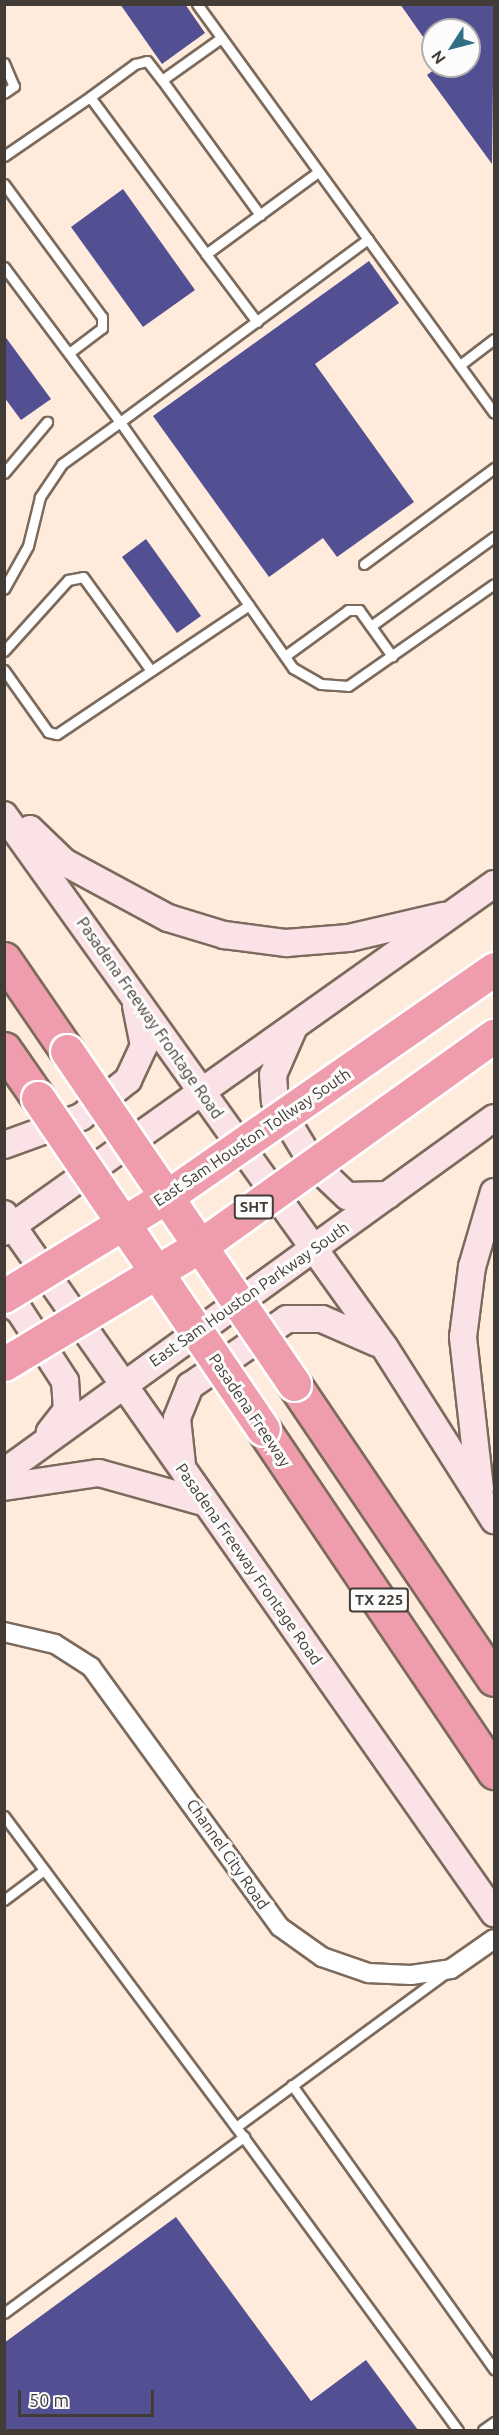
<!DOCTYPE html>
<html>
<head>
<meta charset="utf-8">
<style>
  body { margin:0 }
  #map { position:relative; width:499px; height:2435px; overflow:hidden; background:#ffebdb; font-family:Ubuntu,sans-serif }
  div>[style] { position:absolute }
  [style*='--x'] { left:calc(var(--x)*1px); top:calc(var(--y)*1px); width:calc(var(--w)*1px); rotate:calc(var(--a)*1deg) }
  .building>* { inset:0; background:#525092 }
  .roads { filter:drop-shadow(2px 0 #7c6b5d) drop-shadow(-2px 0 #7c6b5d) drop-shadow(0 2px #7c6b5d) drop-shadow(0 -2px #7c6b5d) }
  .lane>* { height:9px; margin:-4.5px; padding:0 4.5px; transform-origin:4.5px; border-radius:4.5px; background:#fff }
  .street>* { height:18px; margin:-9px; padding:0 9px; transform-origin:9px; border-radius:9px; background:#fff }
  .secondary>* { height:26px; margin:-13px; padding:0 13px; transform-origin:13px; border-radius:13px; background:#fae2e6 }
  .highway>* { height:33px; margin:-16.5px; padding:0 16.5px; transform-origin:16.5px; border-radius:16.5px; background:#ef9dac }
  .bridges { filter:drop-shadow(2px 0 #fff) drop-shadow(-2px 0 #fff) drop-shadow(0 2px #fff) drop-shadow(0 -2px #fff) }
  .highway-bridge>* { height:33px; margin:-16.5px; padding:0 16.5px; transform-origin:16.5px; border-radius:16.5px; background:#ef9dac }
  span { translate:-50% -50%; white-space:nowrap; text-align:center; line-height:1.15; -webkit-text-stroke:6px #fcfcfc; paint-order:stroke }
  .shield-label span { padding:2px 4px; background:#fcfcfc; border:2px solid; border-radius:4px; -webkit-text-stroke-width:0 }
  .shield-label { font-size:15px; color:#433b35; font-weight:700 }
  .street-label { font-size:16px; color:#433b35 }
  .frame { position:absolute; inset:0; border:6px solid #433b35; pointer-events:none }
  .north { position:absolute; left:421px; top:18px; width:60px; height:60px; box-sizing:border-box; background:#fcfcfc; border:2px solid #b2afac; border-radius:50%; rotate:234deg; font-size:16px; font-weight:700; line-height:24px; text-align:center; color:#433b35 }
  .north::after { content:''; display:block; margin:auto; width:21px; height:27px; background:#306f84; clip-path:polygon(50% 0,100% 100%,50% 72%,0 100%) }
  .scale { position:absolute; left:18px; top:2390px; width:136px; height:27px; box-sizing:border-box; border:3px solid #433b35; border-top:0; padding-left:8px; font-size:18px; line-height:21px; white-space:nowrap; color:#433b35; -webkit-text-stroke:4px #fcfcfc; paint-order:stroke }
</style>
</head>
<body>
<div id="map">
  <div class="building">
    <div style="clip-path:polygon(120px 4px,185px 4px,205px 33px,162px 64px)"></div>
    <div style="clip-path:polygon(400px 4px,494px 4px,492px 164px,427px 75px,439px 66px,469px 66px,469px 30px,433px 30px,433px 51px)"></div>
    <div style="clip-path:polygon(123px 189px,195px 290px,143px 327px,71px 227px)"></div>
    <div style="clip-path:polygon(369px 261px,399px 303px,315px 364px,414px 502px,337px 557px,323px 538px,269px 577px,153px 416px)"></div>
    <div style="clip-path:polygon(4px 335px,51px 399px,21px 420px,4px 397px)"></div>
    <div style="clip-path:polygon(146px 539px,201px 616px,177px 633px,122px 557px)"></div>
    <div style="clip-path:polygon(176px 2217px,311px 2401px,366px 2360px,418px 2430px,4px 2430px,4px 2343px)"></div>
  </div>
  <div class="roads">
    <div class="lane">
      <div style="--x:197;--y:4;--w:505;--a:54.01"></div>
      <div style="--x:4;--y:63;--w:25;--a:67"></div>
      <div style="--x:14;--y:86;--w:12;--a:145"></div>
      <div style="--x:162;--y:80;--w:167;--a:54"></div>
      <div style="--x:90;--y:97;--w:56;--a:-36.3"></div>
      <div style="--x:135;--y:64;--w:12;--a:-14"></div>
      <div style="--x:147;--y:61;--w:24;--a:52"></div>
      <div style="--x:162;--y:80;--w:72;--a:-35.4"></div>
      <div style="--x:4;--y:156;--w:104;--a:-34.5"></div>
      <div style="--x:90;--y:97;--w:195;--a:53.5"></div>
      <div style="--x:206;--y:254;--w:139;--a:-36.2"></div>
      <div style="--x:4;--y:184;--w:165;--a:53.6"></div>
      <div style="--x:102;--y:317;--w:11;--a:90"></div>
      <div style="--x:102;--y:328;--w:41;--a:142.9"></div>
      <div style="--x:368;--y:239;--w:308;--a:143.6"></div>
      <div style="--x:120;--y:422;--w:301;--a:54.9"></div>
      <div style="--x:293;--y:668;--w:32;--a:30"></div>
      <div style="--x:321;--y:684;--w:27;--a:4"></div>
      <div style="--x:348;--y:686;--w:178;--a:-34.9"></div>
      <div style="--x:206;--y:254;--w:85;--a:53.1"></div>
      <div style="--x:4;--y:267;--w:194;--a:53.2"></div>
      <div style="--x:120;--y:422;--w:72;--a:144.1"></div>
      <div style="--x:62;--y:464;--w:40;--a:124"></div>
      <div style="--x:40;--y:497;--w:50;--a:103.8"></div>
      <div style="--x:28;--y:546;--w:49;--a:119.2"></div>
      <div style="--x:460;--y:365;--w:43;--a:-37.4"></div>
      <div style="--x:4;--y:473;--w:67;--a:-49.9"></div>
      <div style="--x:364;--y:564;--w:162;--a:-36.4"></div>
      <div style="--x:371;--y:626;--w:152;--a:-35.9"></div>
      <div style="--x:4;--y:651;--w:96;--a:-48"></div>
      <div style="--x:68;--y:580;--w:15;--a:-11"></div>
      <div style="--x:83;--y:577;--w:112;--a:54"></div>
      <div style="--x:285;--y:656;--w:78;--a:-36.1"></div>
      <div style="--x:348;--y:610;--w:11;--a:0"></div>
      <div style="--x:359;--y:610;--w:57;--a:54.3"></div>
      <div style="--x:4;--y:670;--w:76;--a:54.6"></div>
      <div style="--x:48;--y:732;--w:9;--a:13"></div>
      <div style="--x:57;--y:734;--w:231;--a:-33.9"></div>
      <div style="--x:4;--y:1816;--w:388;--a:53.3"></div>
      <div style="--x:236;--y:2127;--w:258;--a:-36.3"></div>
      <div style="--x:4;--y:1900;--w:50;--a:-36.9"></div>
      <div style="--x:292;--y:2085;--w:349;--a:54.6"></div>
      <div style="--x:236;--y:2127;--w:376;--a:53.8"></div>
      <div style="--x:4;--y:2313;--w:298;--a:-36.3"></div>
      <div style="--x:483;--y:2430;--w:14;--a:-36"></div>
    </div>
    <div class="street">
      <div style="--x:4;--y:1632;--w:52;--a:13.2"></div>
      <div style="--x:55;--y:1644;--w:43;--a:32.6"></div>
      <div style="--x:91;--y:1667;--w:321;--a:54"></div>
      <div style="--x:280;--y:1927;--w:52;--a:35.5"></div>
      <div style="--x:322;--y:1957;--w:49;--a:19.2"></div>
      <div style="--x:368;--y:1973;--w:43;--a:2.7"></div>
      <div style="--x:411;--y:1975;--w:40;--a:-8.5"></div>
      <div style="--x:451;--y:1969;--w:52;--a:-34.9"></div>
    </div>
    <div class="secondary">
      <div style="--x:4;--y:815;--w:655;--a:54.44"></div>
      <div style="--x:385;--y:1348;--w:204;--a:57.6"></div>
      <div style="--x:30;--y:829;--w:47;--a:44.1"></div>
      <div style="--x:64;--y:862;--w:118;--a:28.3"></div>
      <div style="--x:168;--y:918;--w:59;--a:16.9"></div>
      <div style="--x:224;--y:935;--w:63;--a:7.4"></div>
      <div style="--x:286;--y:943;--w:63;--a:-4.5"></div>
      <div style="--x:349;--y:938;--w:97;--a:-13.2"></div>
      <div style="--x:294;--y:1027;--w:52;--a:113.6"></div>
      <div style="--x:273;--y:1075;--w:26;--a:86"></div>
      <div style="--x:275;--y:1101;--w:74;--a:58.9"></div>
      <div style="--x:313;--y:1164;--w:47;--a:43.3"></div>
      <div style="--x:347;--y:1196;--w:41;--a:-1.4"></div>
      <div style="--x:4;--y:1145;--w:82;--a:-20"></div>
      <div style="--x:81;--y:1117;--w:60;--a:-38.2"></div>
      <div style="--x:128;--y:1080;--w:38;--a:-65"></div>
      <div style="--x:144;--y:1046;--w:41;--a:-101.3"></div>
      <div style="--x:4;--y:1214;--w:854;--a:54.97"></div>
      <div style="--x:4;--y:1232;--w:601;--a:-35.38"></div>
      <div style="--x:4;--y:1301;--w:17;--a:31"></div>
      <div style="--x:19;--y:1310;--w:85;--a:57.1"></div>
      <div style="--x:65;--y:1381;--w:29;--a:86"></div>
      <div style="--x:67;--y:1410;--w:28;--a:128"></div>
      <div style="--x:182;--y:1465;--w:47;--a:-96.1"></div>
      <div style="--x:177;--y:1418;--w:35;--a:-68"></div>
      <div style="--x:190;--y:1386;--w:118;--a:-34.6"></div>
      <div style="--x:287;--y:1319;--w:35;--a:0"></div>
      <div style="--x:322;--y:1319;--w:60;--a:23.6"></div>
      <div style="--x:4;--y:1472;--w:604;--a:-35.85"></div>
      <div style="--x:4;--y:1487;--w:96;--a:-8.4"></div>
      <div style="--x:99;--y:1473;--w:108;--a:15.6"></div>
      <div style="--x:480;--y:1489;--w:153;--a:-96.4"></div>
      <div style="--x:463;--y:1337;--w:71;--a:-82.7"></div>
      <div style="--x:472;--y:1267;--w:78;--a:-73.7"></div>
    </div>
    <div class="highway">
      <div style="--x:4;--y:959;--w:112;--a:55.6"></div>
      <div style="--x:4;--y:1049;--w:60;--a:55.2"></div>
      <div style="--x:294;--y:1384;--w:356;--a:55.9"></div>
      <div style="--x:263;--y:1429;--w:414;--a:56"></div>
    </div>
  </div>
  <div class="bridges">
    <div class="highway-bridge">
      <div style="--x:67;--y:1051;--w:403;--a:55.7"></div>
      <div style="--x:38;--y:1098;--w:400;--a:55.8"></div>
      <div style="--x:4;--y:1296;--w:193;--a:-31.5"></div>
      <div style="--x:169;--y:1195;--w:396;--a:-34.8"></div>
      <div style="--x:4;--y:1364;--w:232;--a:-31.1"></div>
      <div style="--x:203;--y:1244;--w:358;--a:-35.6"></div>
    </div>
  </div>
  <div class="shield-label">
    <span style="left:254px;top:1207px">SHT</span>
    <span style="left:379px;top:1600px">TX 225</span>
  </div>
  <div class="street-label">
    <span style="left:150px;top:1018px;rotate:55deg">Pasadena Freeway Frontage Road</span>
    <span style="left:252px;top:1137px;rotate:-34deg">East Sam Houston Tollway South</span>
    <span style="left:249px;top:1294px;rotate:-35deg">East Sam Houston Parkway South</span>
    <span style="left:250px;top:1410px;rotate:56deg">Pasadena Freeway</span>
    <span style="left:249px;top:1564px;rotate:55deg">Pasadena Freeway Frontage Road</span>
    <span style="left:228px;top:1854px;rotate:55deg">Channel City Road</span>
  </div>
  <div class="frame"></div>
  <div class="north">N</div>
  <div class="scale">50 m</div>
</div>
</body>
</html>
